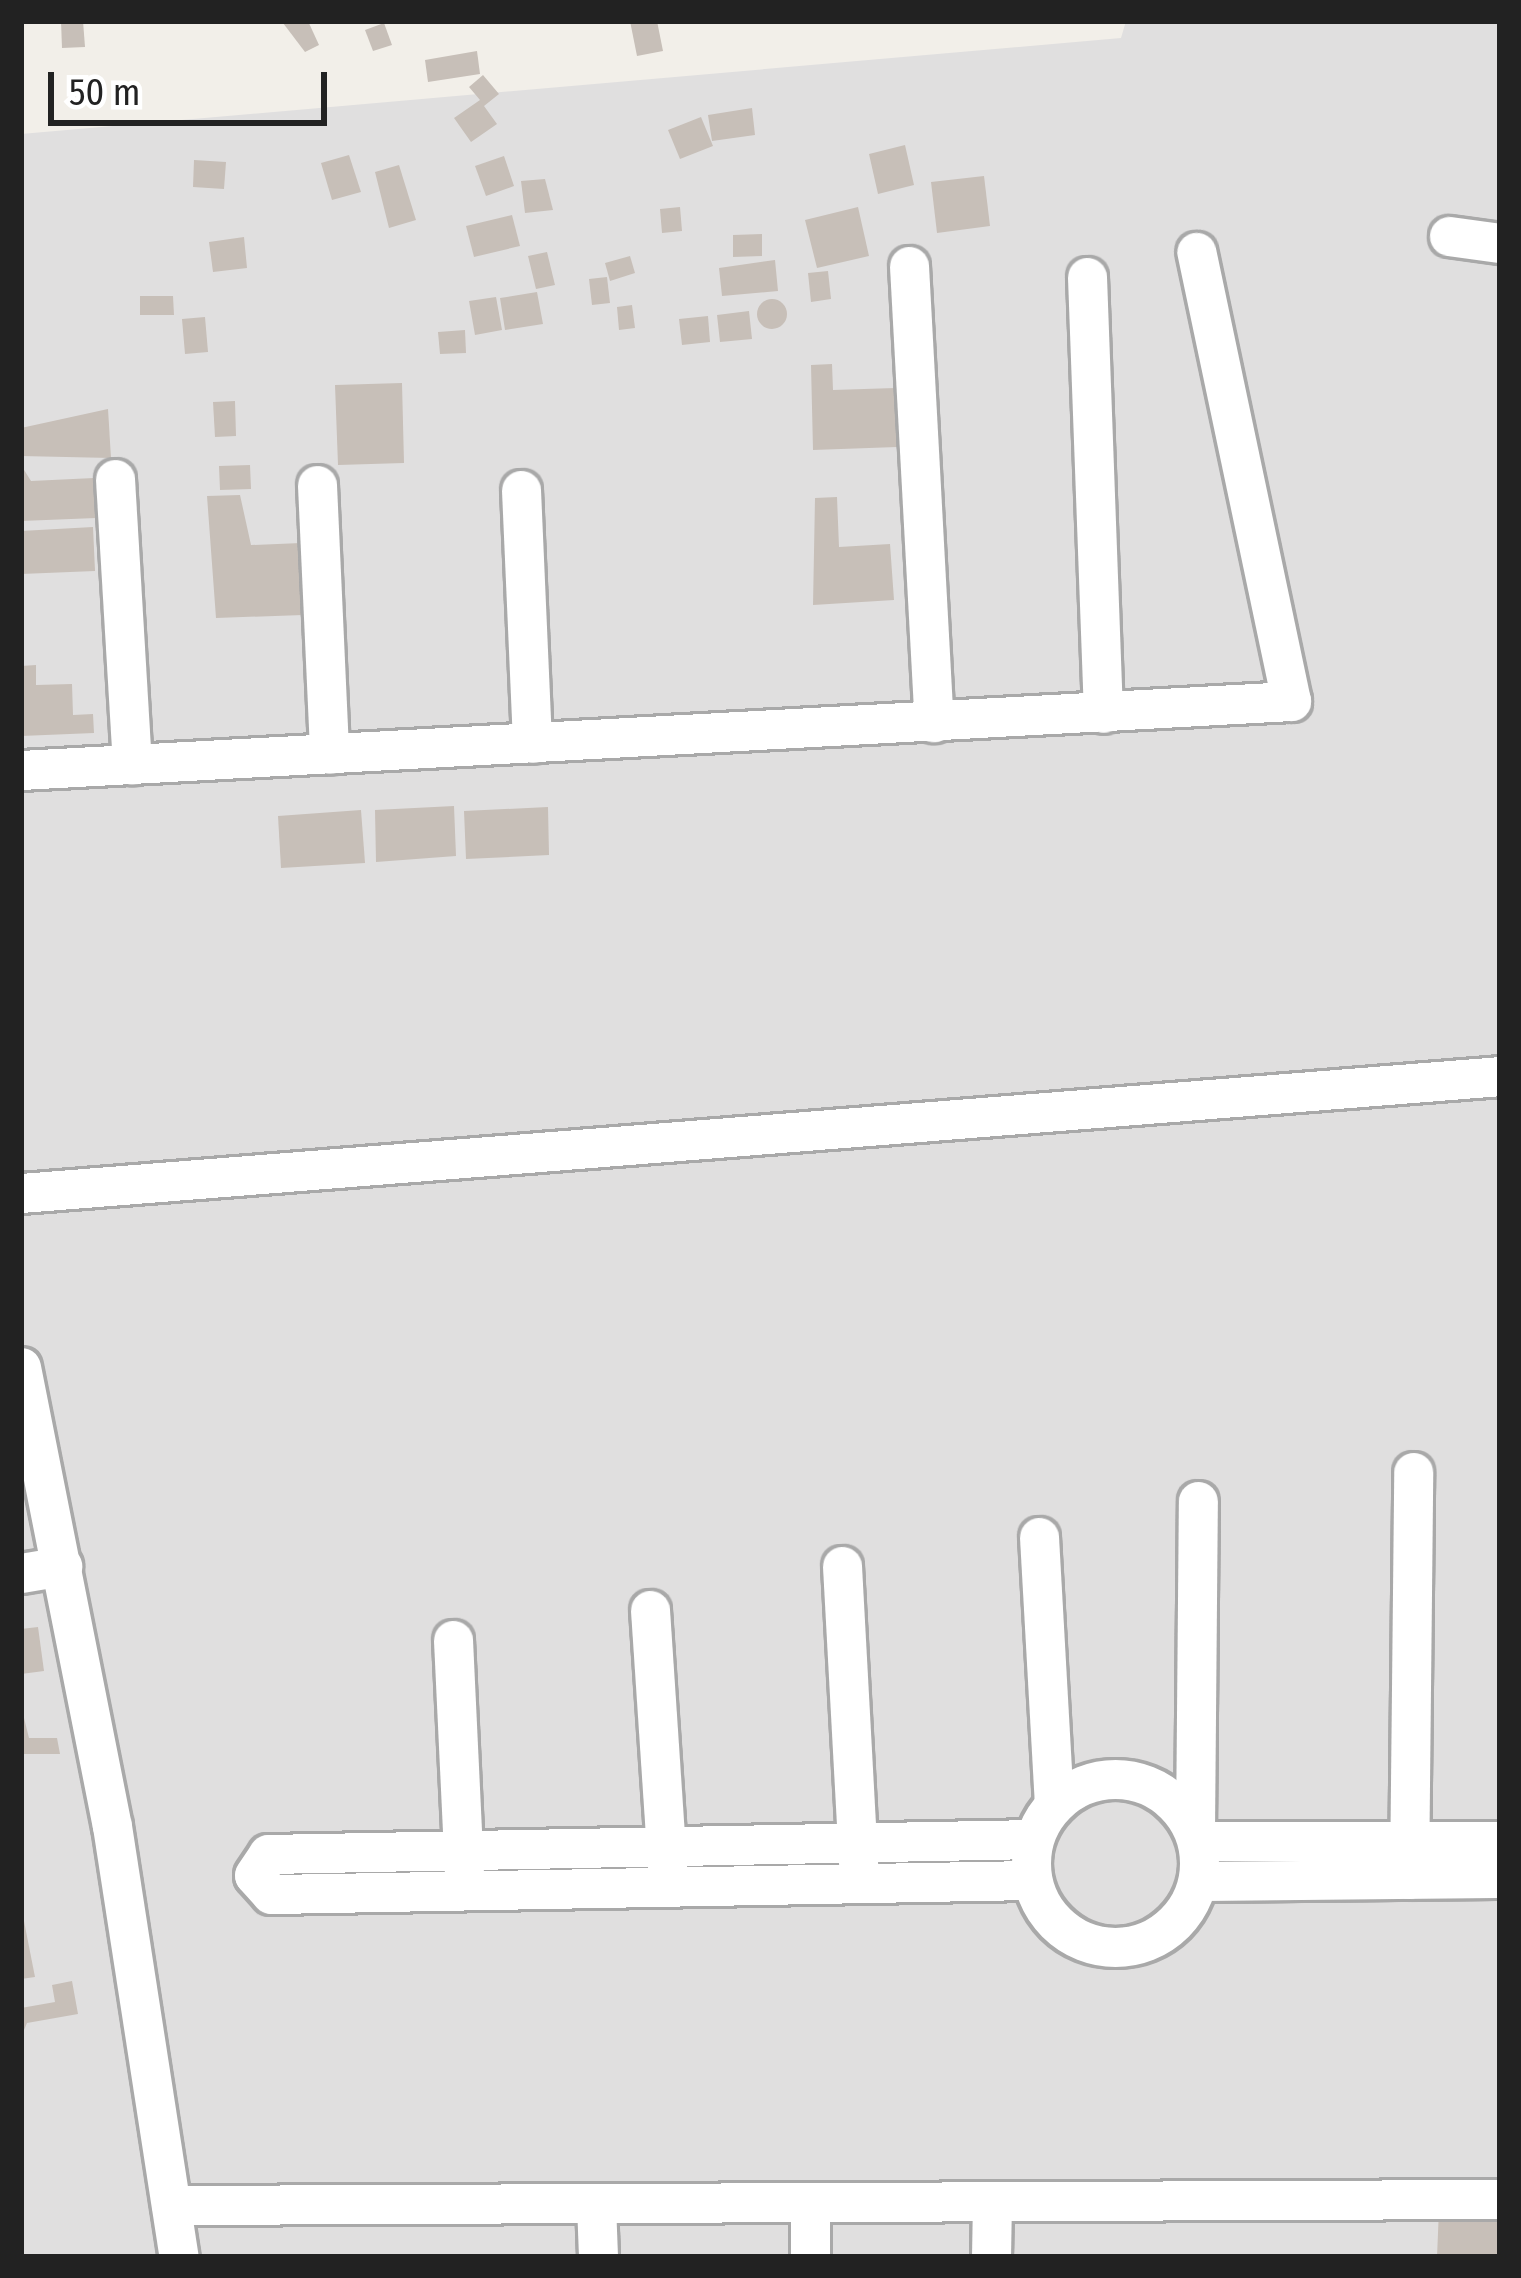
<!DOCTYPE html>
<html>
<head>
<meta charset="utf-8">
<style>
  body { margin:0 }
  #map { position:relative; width:1521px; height:2278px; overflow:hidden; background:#f2efe9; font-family:"Fira Sans Condensed",sans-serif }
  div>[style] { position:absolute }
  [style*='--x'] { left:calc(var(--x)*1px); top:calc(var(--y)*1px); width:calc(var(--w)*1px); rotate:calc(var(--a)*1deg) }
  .residential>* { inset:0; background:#e0dfdf }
  .building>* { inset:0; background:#c7bfb8 }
  .round { border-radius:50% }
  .roads { filter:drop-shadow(3px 0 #a9a9a9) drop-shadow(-3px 0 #a9a9a9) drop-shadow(0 3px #a9a9a9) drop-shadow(0 -3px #a9a9a9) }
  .minor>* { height:39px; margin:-19.5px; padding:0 19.5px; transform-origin:19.5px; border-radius:19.5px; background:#fff }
  .minor>.ring { margin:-19.5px; padding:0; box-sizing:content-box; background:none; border:39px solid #fff; border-radius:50% }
  span { translate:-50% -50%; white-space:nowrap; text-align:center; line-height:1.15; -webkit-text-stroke:12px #fff; paint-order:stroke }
  .frame { position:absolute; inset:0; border:24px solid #222; pointer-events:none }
  .scale { position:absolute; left:48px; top:72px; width:279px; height:54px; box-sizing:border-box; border:6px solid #222; border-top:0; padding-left:15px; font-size:36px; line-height:42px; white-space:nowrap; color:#222; -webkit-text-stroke:9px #fff; paint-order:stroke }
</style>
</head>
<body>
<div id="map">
  <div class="residential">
    <div style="clip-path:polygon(1126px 21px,1500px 21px,1500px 2257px,21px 2257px,21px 134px,1121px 38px)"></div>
  </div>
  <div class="building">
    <div style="clip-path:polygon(61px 21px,83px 21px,85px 47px,62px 48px)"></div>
    <div style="clip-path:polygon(308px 21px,319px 45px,305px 52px,283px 23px)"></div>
    <div style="clip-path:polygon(630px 21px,657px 21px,663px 51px,637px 56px)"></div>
    <div style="clip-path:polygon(384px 23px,392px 45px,373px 51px,365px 30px)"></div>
    <div style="clip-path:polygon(477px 51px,480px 74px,428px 82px,425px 60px)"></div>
    <div style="clip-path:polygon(483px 75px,499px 94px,484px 106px,497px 124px,471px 142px,454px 118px,480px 100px,469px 87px)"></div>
    <div style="clip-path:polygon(752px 108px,755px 135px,712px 141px,708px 115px)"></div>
    <div style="clip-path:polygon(701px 117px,713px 146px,680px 159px,668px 130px)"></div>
    <div style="clip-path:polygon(905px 145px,914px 185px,878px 194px,869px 154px)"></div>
    <div style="clip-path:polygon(349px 155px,361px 192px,332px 200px,321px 163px)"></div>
    <div style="clip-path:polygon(504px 156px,514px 186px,486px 196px,475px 166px)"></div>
    <div style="clip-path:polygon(194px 160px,226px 162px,224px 189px,193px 187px)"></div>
    <div style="clip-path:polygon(399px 165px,416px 220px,389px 228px,375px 172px)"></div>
    <div style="clip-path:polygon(984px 176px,990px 226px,937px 233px,931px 182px)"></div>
    <div style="clip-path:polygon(545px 179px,553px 210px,525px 213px,521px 181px)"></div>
    <div style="clip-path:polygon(680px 207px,682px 231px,662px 233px,660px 209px)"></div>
    <div style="clip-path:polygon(858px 207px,869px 256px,817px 268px,805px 220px)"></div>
    <div style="clip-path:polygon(512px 215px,520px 246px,474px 257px,466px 226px)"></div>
    <div style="clip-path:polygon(762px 234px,762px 256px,733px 257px,733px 235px)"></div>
    <div style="clip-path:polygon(244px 237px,247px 268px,213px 272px,209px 242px)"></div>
    <div style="clip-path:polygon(547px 252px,555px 285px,536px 289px,528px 256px)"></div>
    <div style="clip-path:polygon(630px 256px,635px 273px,610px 281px,605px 263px)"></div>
    <div style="clip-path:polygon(775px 260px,778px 291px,722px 296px,719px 268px)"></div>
    <div style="clip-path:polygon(828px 271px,831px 299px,811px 302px,808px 273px)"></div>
    <div style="clip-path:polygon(607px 277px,610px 303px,592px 305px,589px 279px)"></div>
    <div style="clip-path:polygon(537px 292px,543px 324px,505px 330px,500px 298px)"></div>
    <div style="clip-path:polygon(140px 296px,173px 296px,174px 315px,140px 315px)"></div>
    <div style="clip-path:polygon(496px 297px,502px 330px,475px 335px,469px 301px)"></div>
    <div class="round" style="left:757px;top:299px;width:30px;height:30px"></div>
    <div style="clip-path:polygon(632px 305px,635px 328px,619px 330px,617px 307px)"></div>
    <div style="clip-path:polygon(749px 311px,752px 339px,720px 342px,717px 315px)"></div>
    <div style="clip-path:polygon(708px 316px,710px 342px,682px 345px,679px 319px)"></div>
    <div style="clip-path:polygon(205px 317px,208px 352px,185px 354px,182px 319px)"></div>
    <div style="clip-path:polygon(465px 330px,466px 353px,440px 354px,438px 332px)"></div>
    <div style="clip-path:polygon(832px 364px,833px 390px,895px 388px,897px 447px,813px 450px,811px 365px)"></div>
    <div style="clip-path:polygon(402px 383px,404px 463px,338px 465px,335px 385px)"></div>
    <div style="clip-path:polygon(235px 401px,236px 436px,215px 437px,213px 402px)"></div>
    <div style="clip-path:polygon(108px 409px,111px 458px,21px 456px,21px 428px)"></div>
    <div style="clip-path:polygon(21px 465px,31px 481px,94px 478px,96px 518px,21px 521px)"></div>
    <div style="clip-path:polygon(250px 465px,251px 489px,220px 490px,219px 466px)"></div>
    <div style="clip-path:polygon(240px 495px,251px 545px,301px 543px,303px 615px,216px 618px,207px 496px)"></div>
    <div style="clip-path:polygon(837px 497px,839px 547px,890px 544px,894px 600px,813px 605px,815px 498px)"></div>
    <div style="clip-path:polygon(93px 527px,95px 571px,21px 574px,21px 531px)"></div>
    <div style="clip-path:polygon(36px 665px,36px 685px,72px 684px,73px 715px,93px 714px,94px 733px,21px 736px,21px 666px)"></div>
    <div style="clip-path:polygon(454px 806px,456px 856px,376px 862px,375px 810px)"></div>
    <div style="clip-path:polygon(548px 807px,549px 855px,466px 859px,464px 811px)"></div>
    <div style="clip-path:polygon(361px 810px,365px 863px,281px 868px,278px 816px)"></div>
    <div style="clip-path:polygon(38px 1627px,44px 1671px,21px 1674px,21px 1629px)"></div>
    <div style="clip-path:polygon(21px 1706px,29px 1738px,57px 1738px,60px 1754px,21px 1754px)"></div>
    <div style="clip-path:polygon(23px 1916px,35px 1977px,21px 1979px,21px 1917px)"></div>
    <div style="clip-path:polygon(72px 1981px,78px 2014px,27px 2023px,21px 2037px,21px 2008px,55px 2002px,52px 1985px)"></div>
    <div style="clip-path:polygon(1439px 2209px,1500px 2211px,1500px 2257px,1437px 2257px)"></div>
  </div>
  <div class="roads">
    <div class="minor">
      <div style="--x:1449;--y:236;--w:51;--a:7.8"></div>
      <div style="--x:909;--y:266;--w:457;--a:86.9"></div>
      <div style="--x:1087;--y:277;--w:436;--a:87.9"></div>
      <div style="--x:115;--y:479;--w:286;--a:86.6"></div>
      <div style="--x:317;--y:485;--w:269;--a:87.4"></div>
      <div style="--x:521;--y:490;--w:253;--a:87.5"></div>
      <div style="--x:21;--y:770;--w:1272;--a:-3.11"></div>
      <div style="--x:1291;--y:701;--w:459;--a:-101.9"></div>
      <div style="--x:21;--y:1193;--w:1484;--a:-4.52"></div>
      <div style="--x:21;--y:1367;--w:468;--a:78.8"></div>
      <div style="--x:112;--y:1826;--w:436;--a:81.2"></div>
      <div style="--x:1039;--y:1537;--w:266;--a:86.8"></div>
      <div style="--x:842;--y:1566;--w:300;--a:86.9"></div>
      <div style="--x:21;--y:1573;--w:42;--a:-9.7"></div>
      <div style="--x:650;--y:1610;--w:260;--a:86.2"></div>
      <div style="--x:453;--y:1640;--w:233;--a:87.3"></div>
      <div class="ring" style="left:1031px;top:1779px;width:129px;height:129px"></div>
      <div style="--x:1195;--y:1830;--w:329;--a:-89.5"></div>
      <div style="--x:1198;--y:1841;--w:302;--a:0"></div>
      <div style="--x:1409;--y:1879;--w:407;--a:-89.4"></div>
      <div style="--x:1031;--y:1880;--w:760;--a:178.94"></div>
      <div style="--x:271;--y:1894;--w:25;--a:-132"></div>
      <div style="--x:254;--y:1875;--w:25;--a:-56"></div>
      <div style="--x:268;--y:1854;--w:765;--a:-1.12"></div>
      <div style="--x:1199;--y:1881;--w:301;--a:-0.6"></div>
      <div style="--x:810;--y:2202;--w:55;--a:90"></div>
      <div style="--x:596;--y:2204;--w:53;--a:87.8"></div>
      <div style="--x:171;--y:2205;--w:1329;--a:-0.26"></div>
      <div style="--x:991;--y:2257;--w:55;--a:-89"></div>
    </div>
  </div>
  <div class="frame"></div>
  <div class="scale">50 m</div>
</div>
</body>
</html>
